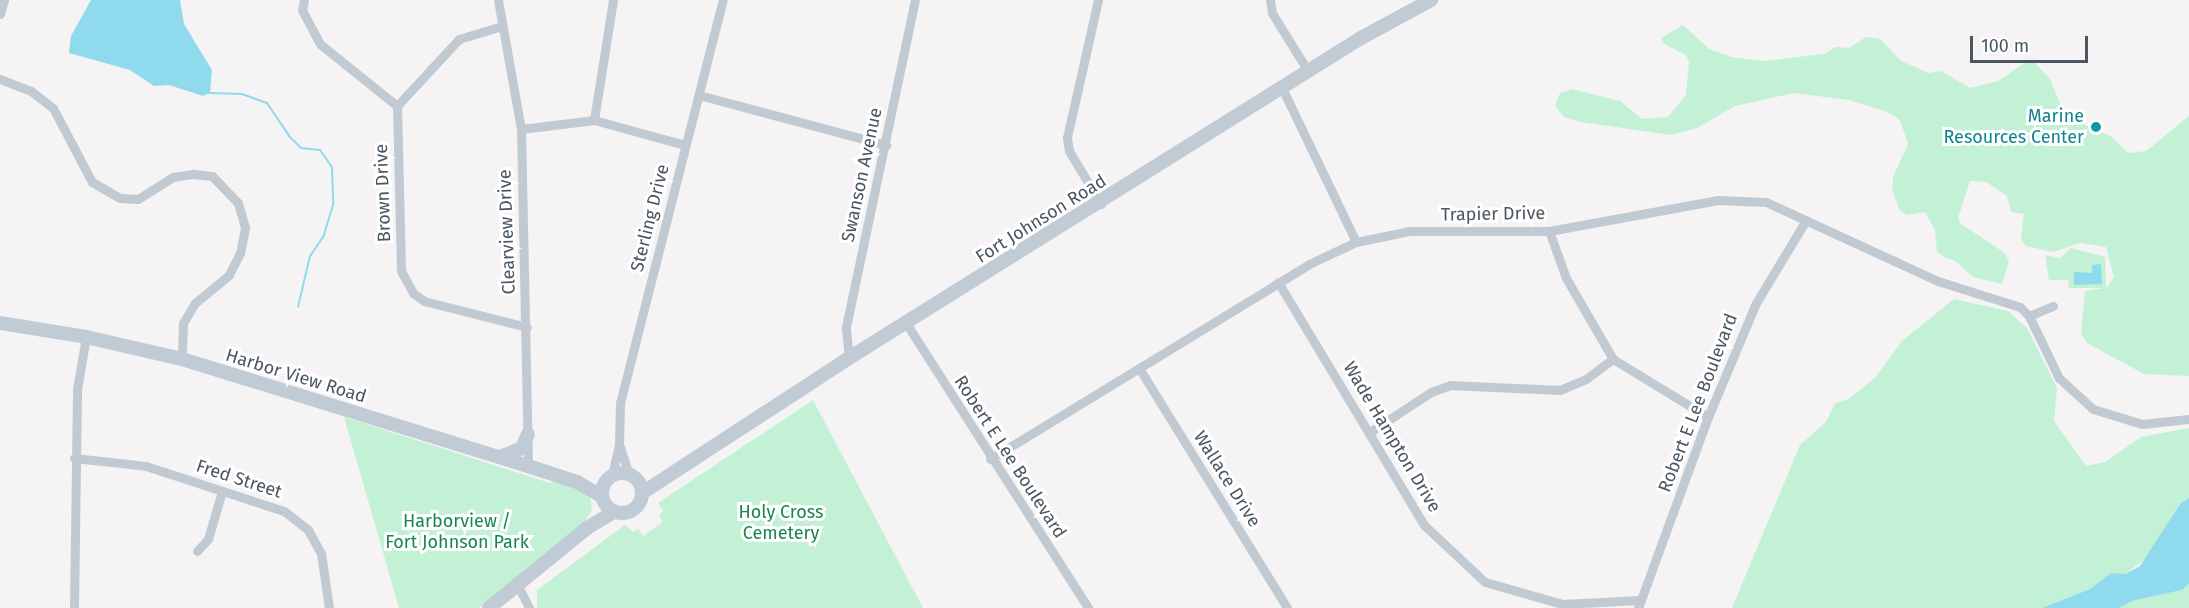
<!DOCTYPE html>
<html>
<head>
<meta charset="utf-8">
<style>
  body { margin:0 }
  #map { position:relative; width:2189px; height:608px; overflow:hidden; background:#f5f3f3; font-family:"Fira Sans",sans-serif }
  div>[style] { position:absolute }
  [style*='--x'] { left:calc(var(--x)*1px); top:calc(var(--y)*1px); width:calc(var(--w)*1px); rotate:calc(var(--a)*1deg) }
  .green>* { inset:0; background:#c3f1d5 }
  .water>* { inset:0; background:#90daee }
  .stream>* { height:2px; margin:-1px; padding:0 1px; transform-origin:1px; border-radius:1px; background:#90daee }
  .street>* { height:9px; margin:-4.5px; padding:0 4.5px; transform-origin:4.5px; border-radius:4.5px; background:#c1cad2 }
  .secondary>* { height:14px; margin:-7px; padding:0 7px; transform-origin:7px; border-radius:7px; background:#c1cbd6 }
  .secondary>.ring { margin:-7px; padding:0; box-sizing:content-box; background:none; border:14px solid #c1cbd6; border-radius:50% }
  .dots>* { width:16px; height:16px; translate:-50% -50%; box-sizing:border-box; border:3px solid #fff; border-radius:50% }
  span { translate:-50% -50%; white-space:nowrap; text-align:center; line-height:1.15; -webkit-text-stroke:6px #fff; paint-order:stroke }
  .culture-label { font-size:18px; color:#0d838f }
  .right { translate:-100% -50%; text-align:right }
  .street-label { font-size:18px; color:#4a5661 }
  .park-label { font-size:18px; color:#17864f }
  .scale { position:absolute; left:1970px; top:36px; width:118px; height:27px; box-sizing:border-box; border:3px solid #4a5661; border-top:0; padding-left:8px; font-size:18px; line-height:21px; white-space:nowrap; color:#4a5661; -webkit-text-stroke:4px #fff; paint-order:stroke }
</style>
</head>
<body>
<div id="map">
  <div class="green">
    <div style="clip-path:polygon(1683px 25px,1709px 49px,1731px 57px,1764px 61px,1824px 54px,1836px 47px,1849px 48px,1866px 37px,1880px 39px,1901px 61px,1929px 73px,1941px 71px,1970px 88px,1998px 81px,2031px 59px,2050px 79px,2065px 116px,2112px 137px,2128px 153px,2146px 151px,2189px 116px,2189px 376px,2144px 374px,2087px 343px,2081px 333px,2085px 291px,2105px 288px,2069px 288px,2068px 280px,2049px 280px,2045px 255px,2060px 258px,2071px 248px,2105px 257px,2106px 288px,2114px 277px,2106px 247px,2080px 243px,2053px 252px,2026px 246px,2021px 239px,2024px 214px,2011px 212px,2007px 196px,1986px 182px,1970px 181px,1958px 218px,1961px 224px,2005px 253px,2009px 261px,2002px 284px,1973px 277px,1955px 261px,1944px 257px,1937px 251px,1935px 230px,1925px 212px,1907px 215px,1900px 211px,1892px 190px,1893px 177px,1908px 144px,1900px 120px,1887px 112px,1849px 100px,1794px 93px,1735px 106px,1697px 128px,1671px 135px,1581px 122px,1564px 117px,1555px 106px,1560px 93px,1572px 89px,1620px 101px,1642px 119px,1668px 117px,1686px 95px,1689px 62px,1686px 55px,1664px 44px,1661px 38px)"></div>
    <div style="clip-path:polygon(1954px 299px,2008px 311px,2027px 328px,2057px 388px,2054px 421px,2086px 466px,2105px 462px,2141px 437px,2189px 428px,2189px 498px,2181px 503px,2148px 557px,2125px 574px,2111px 573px,2090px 589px,2042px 608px,1732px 608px,1800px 445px,1826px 422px,1835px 403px,1847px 400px,1875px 378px,1902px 341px)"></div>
    <div style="clip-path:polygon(813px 400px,923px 608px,537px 608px,537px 590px,625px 525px,633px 532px,638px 529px,643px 536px,663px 522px,659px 515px,663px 511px,658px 503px)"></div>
    <div style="clip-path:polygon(344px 417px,550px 483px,556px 481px,583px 490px,590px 496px,592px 510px,584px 523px,479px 608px,399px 608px)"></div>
    <div style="clip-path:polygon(2189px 584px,2189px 608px,2119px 608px,2132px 601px,2182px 590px)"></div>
  </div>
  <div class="water">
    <div style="clip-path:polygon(91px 0,180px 0,184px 24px,212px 70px,210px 93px,203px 96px,169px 85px,154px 86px,130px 70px,69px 53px,71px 36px)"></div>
    <div style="clip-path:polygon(2101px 264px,2102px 284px,2074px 285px,2074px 272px,2092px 273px,2092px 265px)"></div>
    <div style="clip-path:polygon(2189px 498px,2189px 584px,2182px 590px,2132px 601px,2119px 608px,2042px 608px,2090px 589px,2111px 573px,2125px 574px,2140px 566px,2181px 503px)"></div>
  </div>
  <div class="stream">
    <div style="--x:210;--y:93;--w:32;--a:2"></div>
    <div style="--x:242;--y:94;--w:27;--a:20"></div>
    <div style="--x:267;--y:103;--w:40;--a:56"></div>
    <div style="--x:289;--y:136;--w:17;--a:45"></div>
    <div style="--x:301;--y:148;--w:19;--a:6"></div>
    <div style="--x:320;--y:150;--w:21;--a:55"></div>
    <div style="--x:332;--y:167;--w:38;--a:88"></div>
    <div style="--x:333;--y:205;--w:34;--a:107"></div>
    <div style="--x:323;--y:237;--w:23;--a:124"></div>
    <div style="--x:310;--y:256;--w:52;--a:103.2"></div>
  </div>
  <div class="street">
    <div style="--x:304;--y:0;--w:10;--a:101"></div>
    <div style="--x:302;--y:10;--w:38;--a:62"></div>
    <div style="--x:320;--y:44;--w:99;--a:38.8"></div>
    <div style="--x:498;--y:0;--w:131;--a:79.9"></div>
    <div style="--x:521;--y:129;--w:337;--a:88.8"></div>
    <div style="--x:1098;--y:0;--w:141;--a:102.7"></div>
    <div style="--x:1067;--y:138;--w:13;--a:81"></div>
    <div style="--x:1069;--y:151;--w:62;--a:58.9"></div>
    <div style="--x:1270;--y:0;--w:13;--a:81"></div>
    <div style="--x:1272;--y:13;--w:68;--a:58.2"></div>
    <div style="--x:0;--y:14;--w:15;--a:-74"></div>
    <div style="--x:502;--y:26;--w:45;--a:163.2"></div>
    <div style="--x:459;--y:39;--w:91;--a:132.8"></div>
    <div style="--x:397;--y:106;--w:165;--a:88.6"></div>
    <div style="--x:401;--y:271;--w:25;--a:61"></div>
    <div style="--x:413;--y:293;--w:14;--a:36"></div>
    <div style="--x:424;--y:301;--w:106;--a:14.2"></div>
    <div style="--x:0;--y:79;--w:33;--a:21"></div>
    <div style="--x:31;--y:91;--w:28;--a:38"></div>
    <div style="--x:53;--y:108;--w:84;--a:62.2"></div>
    <div style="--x:92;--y:182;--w:32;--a:30"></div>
    <div style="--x:120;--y:198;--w:18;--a:3"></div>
    <div style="--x:138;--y:199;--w:41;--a:-32.2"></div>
    <div style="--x:173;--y:177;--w:20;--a:-9"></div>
    <div style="--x:193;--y:174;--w:19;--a:6"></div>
    <div style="--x:212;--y:176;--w:37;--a:46"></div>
    <div style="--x:238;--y:203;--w:26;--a:74"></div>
    <div style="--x:245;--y:228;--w:25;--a:101"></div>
    <div style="--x:240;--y:253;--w:25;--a:117"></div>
    <div style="--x:229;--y:275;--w:44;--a:140.5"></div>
    <div style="--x:195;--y:303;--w:23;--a:121"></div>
    <div style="--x:183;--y:323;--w:36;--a:92"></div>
    <div style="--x:1282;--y:88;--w:171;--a:64.3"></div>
    <div style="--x:699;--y:95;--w:194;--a:15"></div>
    <div style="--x:594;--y:120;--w:121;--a:-81"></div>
    <div style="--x:521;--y:129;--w:74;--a:-7"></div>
    <div style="--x:594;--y:120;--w:94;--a:15.4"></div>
    <div style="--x:1549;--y:231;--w:50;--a:70.1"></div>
    <div style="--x:1566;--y:278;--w:94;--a:59.9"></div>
    <div style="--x:1613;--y:359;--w:111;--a:31.4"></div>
    <div style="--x:1278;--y:282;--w:283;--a:59"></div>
    <div style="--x:1424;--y:525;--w:83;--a:43.1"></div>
    <div style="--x:1485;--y:582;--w:80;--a:15.9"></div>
    <div style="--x:1562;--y:604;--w:79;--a:-2.9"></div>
    <div style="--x:2029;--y:316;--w:26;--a:-23"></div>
    <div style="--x:906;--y:323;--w:338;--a:57.4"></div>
    <div style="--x:849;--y:358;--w:31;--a:-96"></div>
    <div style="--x:846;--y:327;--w:334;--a:-78.1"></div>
    <div style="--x:1139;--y:368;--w:282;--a:58.3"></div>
    <div style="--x:1370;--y:432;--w:73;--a:-33.3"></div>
    <div style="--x:1431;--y:392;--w:20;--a:-20"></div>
    <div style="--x:1450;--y:385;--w:110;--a:2.6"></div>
    <div style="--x:1560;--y:390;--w:28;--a:-23"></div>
    <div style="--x:1586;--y:379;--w:34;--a:-37"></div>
    <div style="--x:620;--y:447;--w:28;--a:72"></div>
    <div style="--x:74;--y:458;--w:72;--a:6.3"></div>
    <div style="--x:146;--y:466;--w:145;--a:18.1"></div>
    <div style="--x:284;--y:511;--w:31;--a:38"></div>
    <div style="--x:308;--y:530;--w:26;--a:61"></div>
    <div style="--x:321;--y:553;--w:56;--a:81.7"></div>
    <div style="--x:990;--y:459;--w:374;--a:-31.4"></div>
    <div style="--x:1309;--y:264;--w:52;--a:-25.1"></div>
    <div style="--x:1356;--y:242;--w:54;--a:-11.7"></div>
    <div style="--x:1409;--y:231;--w:140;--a:0"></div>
    <div style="--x:1549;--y:231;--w:172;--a:-10.4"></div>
    <div style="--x:1718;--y:200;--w:48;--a:2.4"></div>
    <div style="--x:1766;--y:202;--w:189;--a:24.7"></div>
    <div style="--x:1938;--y:281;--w:86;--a:17.6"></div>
    <div style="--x:2020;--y:307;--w:13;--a:45"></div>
    <div style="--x:2029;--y:316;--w:69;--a:64.2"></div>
    <div style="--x:2059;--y:378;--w:46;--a:42.4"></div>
    <div style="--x:2093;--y:409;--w:51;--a:17"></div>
    <div style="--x:2142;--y:424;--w:47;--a:-6.1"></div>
    <div style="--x:612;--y:475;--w:31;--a:-77"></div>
    <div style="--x:619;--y:445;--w:42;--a:-88.6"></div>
    <div style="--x:620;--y:403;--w:416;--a:-75.7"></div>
    <div style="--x:197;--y:551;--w:16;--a:-47"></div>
    <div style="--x:208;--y:539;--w:50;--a:-73.7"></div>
    <div style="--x:518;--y:586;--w:25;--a:63"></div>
    <div style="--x:74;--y:608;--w:219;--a:-89.2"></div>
    <div style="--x:77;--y:389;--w:53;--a:-80.2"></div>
    <div style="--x:1638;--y:608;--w:203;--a:-69.9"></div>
    <div style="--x:1708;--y:417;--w:124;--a:-67.2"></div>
    <div style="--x:1756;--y:303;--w:97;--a:-58.9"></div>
  </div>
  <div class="secondary">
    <div style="--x:0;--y:323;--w:87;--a:9.2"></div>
    <div style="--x:86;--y:337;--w:98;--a:12.9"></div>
    <div style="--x:182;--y:359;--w:362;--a:17.2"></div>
    <div style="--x:528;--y:466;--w:52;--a:18.1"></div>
    <div style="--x:577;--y:482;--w:28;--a:30"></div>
    <div style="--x:500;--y:457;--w:24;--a:-22"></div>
    <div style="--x:522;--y:448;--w:15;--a:-67"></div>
    <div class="ring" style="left:602px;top:473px;width:26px;height:26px"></div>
    <div style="--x:642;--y:493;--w:247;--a:-33.1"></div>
    <div style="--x:849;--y:358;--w:604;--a:-32.01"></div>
    <div style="--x:1361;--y:38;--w:80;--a:-28.5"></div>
    <div style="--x:489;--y:608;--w:127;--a:-39.2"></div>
    <div style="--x:587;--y:528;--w:31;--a:-31"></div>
  </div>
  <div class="dots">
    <div style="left:2096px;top:127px;background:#0f9aa8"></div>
  </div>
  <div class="culture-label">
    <span class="right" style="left:2084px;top:127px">Marine<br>Resources Center</span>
  </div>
  <div class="street-label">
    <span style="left:862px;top:175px;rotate:-78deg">Swanson Avenue</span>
    <span style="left:383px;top:193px;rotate:-92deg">Brown Drive</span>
    <span style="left:1493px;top:214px;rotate:-1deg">Trapier Drive</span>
    <span style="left:650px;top:218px;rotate:-76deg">Sterling Drive</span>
    <span style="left:1041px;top:219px;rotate:-32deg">Fort Johnson Road</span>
    <span style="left:507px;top:232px;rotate:-92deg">Clearview Drive</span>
    <span style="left:296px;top:376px;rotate:17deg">Harbor View Road</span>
    <span style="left:1698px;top:403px;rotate:-69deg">Robert E Lee Boulevard</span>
    <span style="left:1392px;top:437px;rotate:59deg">Wade Hampton Drive</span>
    <span style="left:1010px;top:457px;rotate:57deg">Robert E Lee Boulevard</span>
    <span style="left:239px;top:479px;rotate:18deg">Fred Street</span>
    <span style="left:1227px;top:479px;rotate:58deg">Wallace Drive</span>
  </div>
  <div class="park-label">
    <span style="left:781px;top:523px">Holy Cross<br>Cemetery</span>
    <span style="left:457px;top:532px">Harborview /<br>Fort Johnson Park</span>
  </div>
  <div class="scale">100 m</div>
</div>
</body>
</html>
